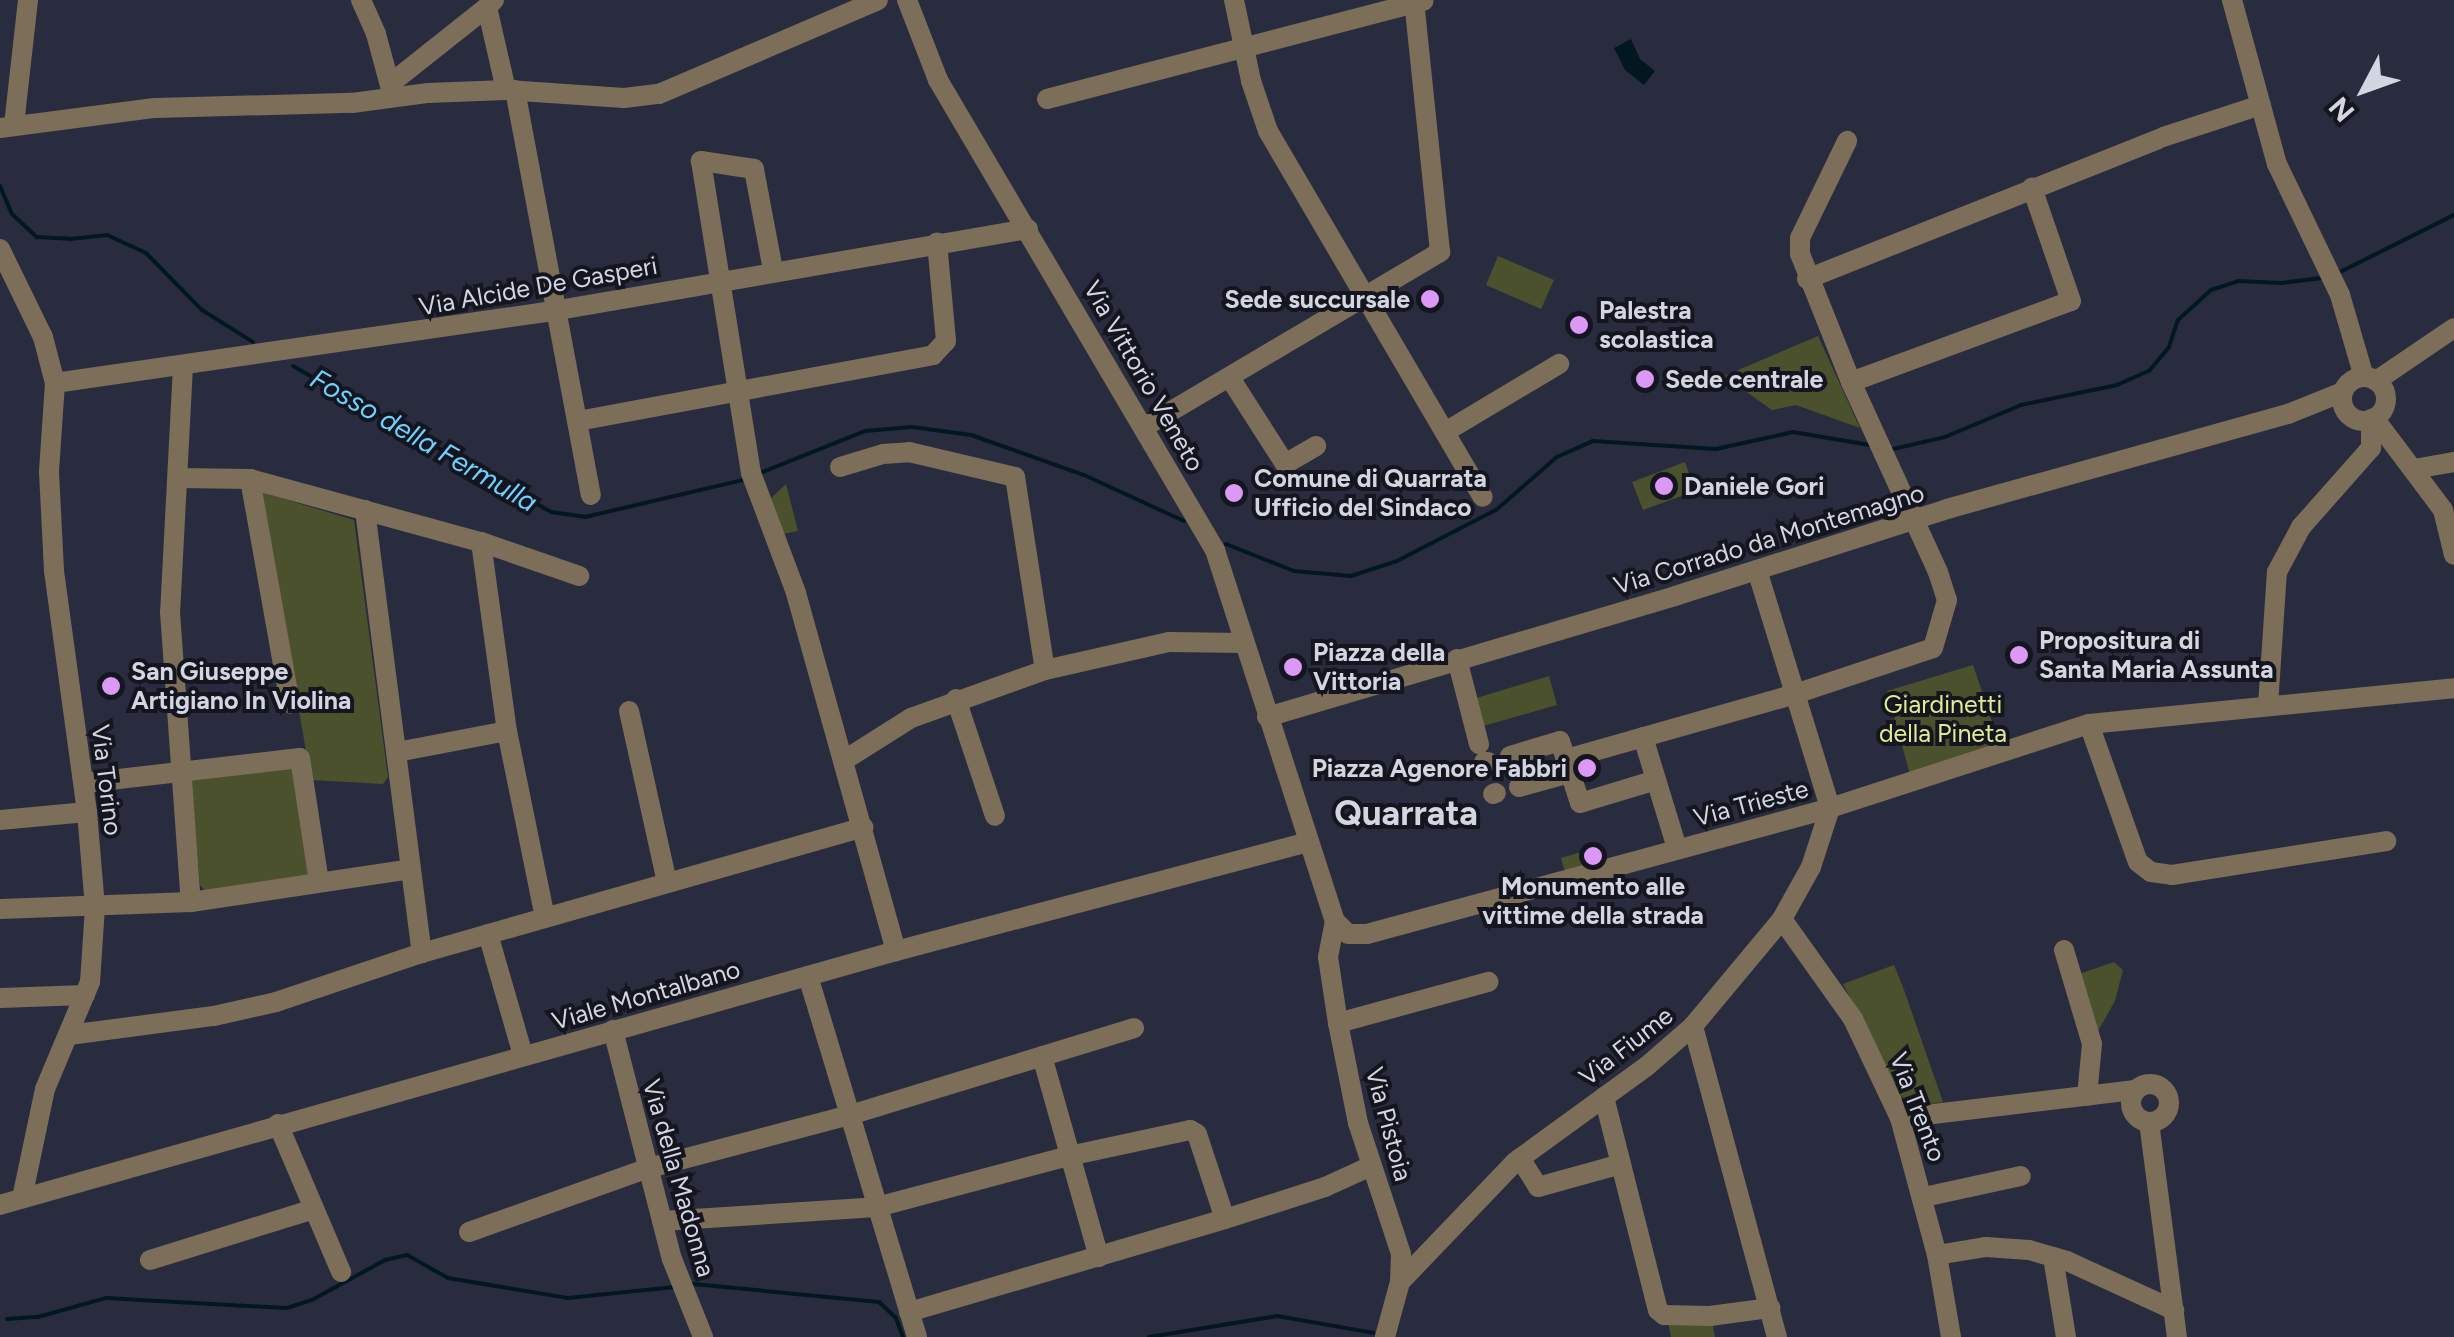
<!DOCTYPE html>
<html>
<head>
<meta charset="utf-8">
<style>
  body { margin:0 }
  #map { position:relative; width:2454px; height:1337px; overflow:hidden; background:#292c3f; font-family:Figtree,sans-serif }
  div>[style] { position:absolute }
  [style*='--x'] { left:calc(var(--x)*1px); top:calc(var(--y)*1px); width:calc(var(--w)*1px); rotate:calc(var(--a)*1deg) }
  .green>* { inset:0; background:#4b512c }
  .water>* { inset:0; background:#031721 }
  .stream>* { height:4px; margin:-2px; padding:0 2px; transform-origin:2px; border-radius:2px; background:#031721 }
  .minor>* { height:20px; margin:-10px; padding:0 10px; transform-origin:10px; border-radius:10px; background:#7c6e58 }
  .minor>.ring { margin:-10px; padding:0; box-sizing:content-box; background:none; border:20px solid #7c6e58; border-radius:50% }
  .dots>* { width:28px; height:28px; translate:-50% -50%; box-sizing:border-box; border:5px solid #14151e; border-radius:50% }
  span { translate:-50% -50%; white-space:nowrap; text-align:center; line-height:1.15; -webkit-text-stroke:8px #14151e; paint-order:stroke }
  .street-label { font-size:25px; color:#d3d6e2 }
  .poi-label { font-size:25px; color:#d3d6e2; font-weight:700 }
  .right { translate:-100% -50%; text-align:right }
  .left { translate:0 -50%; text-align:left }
  .park-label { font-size:25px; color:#dfec93 }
  .water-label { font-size:28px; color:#6fcfff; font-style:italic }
  .district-label { font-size:35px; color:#d3d6e2; font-weight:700 }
  .north { position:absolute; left:2314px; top:40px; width:100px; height:100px; -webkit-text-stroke:8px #14151e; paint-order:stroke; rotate:229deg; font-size:28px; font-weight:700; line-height:40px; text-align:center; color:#d3d6e2 }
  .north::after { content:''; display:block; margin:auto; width:35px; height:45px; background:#d3d6e2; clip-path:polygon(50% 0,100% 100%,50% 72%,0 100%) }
</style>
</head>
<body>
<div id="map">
  <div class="green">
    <div style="clip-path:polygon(1498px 256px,1554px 280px,1541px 309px,1486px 285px)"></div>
    <div style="clip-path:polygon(1818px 336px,1860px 428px,1796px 405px,1772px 410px,1724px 376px)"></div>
    <div style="clip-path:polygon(1685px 462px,1695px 491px,1643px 510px,1632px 482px)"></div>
    <div style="clip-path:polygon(786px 484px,798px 531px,783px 534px,769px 500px)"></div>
    <div style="clip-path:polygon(261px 492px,354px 520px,388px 777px,383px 784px,311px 780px)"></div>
    <div style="clip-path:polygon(1973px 665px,2001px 748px,1911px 778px,1887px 691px)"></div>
    <div style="clip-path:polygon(1549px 676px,1557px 705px,1480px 727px,1473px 699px)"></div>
    <div style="clip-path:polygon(297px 762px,312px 878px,205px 891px,200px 885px,190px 774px)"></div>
    <div style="clip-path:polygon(1601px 846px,1605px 860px,1565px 872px,1561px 858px)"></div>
    <div style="clip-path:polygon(2114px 962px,2123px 970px,2115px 1001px,2098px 1031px,2079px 974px)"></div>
    <div style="clip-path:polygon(1894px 965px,1903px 987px,1943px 1102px,1918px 1106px,1901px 1096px,1843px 984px)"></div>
    <div style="clip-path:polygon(1712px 1321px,1715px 1337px,1671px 1337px,1668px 1322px)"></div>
  </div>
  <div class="water">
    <div style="clip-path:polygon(1631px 39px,1640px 59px,1655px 71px,1644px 85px,1625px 70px,1614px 48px)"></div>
  </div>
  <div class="stream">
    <div style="--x:0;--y:186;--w:30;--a:67"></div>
    <div style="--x:12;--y:214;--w:34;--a:43"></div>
    <div style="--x:37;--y:237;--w:33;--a:3"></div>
    <div style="--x:70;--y:239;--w:37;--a:-6"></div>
    <div style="--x:107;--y:235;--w:43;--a:24.8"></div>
    <div style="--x:146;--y:253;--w:80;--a:45.5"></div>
    <div style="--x:202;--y:310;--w:60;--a:32.1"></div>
    <div style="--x:2340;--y:272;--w:127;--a:-26.6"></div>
    <div style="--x:293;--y:366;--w:296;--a:29.5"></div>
    <div style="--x:551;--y:512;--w:34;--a:8"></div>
    <div style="--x:585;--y:517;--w:166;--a:-13.2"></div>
    <div style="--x:1893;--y:449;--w:53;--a:-13"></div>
    <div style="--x:1945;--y:437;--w:82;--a:-22.8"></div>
    <div style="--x:2021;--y:405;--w:98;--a:-11.8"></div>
    <div style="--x:2117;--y:385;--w:35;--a:-24"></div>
    <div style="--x:2149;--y:371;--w:31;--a:-50"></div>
    <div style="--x:2169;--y:347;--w:28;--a:-72"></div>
    <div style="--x:2178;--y:320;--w:45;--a:-42.3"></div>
    <div style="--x:2211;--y:290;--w:28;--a:-18"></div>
    <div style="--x:2238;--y:281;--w:43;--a:2.7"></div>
    <div style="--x:2281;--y:283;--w:41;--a:-7"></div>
    <div style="--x:760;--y:473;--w:113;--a:-21.8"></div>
    <div style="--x:865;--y:431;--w:47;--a:-4.9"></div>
    <div style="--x:912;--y:427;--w:60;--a:7.7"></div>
    <div style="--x:971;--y:435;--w:120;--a:19.5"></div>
    <div style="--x:1084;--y:475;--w:110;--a:24.7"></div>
    <div style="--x:1226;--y:544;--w:73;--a:21.7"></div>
    <div style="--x:1294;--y:571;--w:57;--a:5"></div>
    <div style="--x:1351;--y:576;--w:48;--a:-18.1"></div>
    <div style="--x:1397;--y:561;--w:111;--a:-27.3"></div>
    <div style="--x:1496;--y:510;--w:81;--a:-41"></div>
    <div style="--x:1557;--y:457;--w:39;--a:-24"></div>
    <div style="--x:1593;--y:441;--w:123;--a:3.7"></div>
    <div style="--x:1716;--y:449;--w:79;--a:-12.4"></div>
    <div style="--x:1793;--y:432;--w:78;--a:9.6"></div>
    <div style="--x:693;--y:1284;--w:187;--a:5.5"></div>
    <div style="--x:879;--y:1302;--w:23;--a:43"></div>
    <div style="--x:896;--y:1318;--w:20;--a:70"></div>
    <div style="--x:7;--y:1319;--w:31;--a:-4"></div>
    <div style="--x:38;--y:1317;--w:71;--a:-15.6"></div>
    <div style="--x:106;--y:1298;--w:181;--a:3.2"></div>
    <div style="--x:287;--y:1308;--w:26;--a:-18"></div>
    <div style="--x:312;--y:1300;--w:83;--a:-28.7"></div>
    <div style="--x:385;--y:1260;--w:23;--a:-13"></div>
    <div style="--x:407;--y:1255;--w:47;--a:29.3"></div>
    <div style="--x:448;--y:1278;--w:122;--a:9.5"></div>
    <div style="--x:568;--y:1298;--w:107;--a:-5.9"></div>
    <div style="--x:1149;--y:1337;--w:130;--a:-9.3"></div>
    <div style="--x:1277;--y:1316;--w:98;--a:9.9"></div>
  </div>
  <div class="minor">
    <div style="--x:361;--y:0;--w:37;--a:66"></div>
    <div style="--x:376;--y:34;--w:61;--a:74.8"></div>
    <div style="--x:494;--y:0;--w:10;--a:135"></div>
    <div style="--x:487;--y:7;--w:85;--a:77.1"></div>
    <div style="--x:907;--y:0;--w:86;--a:68.8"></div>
    <div style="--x:938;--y:80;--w:546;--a:59.49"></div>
    <div style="--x:1215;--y:550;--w:390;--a:72.1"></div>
    <div style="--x:1335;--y:921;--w:18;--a:45"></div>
    <div style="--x:1348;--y:934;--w:19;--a:0"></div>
    <div style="--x:1367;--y:934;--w:480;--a:-15.2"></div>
    <div style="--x:1830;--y:808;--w:272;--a:-18"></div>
    <div style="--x:2089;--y:724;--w:367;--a:-5.6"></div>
    <div style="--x:1234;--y:0;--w:83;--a:78.1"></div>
    <div style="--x:1251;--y:81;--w:53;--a:71.2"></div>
    <div style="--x:1268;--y:131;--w:424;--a:59.6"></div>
    <div style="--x:2232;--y:0;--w:170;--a:74.7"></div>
    <div style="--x:2277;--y:164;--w:145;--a:64.3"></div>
    <div style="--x:2340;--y:295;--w:85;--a:73.7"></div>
    <div style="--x:390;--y:84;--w:124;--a:-38.4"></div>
    <div style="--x:515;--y:90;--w:412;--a:79.4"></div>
    <div style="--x:1047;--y:99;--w:389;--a:-14.6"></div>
    <div style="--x:14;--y:125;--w:126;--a:-83.6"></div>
    <div style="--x:0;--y:128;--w:156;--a:-7.4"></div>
    <div style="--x:155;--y:108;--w:197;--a:-1.5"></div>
    <div style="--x:352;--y:103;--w:77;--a:-7.5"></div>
    <div style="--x:428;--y:93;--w:78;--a:-2.2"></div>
    <div style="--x:506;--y:90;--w:118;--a:3.9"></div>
    <div style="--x:624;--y:98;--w:35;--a:-7"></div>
    <div style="--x:659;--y:94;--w:238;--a:-23.2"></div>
    <div style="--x:2163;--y:137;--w:103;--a:-18.1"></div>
    <div style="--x:0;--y:249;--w:98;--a:64"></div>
    <div style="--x:43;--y:337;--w:48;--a:75.4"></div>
    <div style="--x:55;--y:383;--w:89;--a:93.9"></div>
    <div style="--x:49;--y:472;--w:99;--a:87.1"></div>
    <div style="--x:54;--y:571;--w:243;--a:82.2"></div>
    <div style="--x:87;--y:812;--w:95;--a:85.2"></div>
    <div style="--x:95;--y:907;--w:75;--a:93.8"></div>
    <div style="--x:90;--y:982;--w:116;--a:112.8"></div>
    <div style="--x:45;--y:1089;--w:111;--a:101.9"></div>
    <div style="--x:773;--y:270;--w:103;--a:-100.7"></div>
    <div style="--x:754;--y:169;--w:54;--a:-171.4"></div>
    <div style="--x:701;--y:161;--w:316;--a:80.9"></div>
    <div style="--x:751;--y:473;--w:128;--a:69.4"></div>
    <div style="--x:796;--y:593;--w:372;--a:74.4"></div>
    <div style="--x:1807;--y:279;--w:378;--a:-21.7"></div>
    <div style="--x:183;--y:366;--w:246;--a:93"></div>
    <div style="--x:170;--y:612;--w:291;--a:85.9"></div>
    <div class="ring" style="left:2342px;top:377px;width:24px;height:24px"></div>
    <div style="--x:1230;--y:378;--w:102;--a:57.4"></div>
    <div style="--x:1285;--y:464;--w:36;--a:-30"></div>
    <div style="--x:2376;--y:381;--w:94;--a:-34.2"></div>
    <div style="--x:1851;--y:382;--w:234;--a:-20.2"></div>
    <div style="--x:2071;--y:301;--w:120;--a:-109"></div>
    <div style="--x:55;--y:383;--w:503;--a:-8.23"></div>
    <div style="--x:553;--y:311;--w:482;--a:-9.8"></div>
    <div style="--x:2374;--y:418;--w:115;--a:53.1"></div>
    <div style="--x:2443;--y:510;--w:46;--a:76.3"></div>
    <div style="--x:578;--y:421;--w:361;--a:-10.5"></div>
    <div style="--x:933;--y:355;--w:19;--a:-47"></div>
    <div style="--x:946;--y:341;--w:99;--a:-95.2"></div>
    <div style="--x:1146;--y:426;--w:342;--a:-30.6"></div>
    <div style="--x:1440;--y:252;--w:253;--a:-95.9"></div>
    <div style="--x:1445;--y:432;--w:133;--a:-30.8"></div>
    <div style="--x:840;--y:467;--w:45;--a:-16.8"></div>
    <div style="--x:883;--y:454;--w:26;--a:-4"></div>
    <div style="--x:909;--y:452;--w:109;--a:13.3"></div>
    <div style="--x:1015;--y:477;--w:195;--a:81.2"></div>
    <div style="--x:2414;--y:469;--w:41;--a:-9.9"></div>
    <div style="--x:179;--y:478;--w:71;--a:0.8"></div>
    <div style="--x:250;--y:479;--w:239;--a:15.3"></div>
    <div style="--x:481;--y:542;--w:104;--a:19.1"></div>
    <div style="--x:250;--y:479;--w:228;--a:79.9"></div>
    <div style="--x:365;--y:510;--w:447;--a:82.7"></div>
    <div style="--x:481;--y:542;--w:191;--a:82.2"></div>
    <div style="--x:507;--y:731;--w:190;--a:78.5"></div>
    <div style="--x:1757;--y:570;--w:249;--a:72.9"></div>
    <div style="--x:1457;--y:659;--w:88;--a:75.5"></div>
    <div style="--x:956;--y:699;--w:123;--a:71.6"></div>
    <div style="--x:2268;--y:706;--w:134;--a:-86.2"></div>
    <div style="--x:2277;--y:572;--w:51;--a:-61.9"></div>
    <div style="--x:2301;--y:527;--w:106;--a:-48.5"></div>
    <div style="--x:2371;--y:448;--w:29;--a:-90"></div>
    <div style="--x:629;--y:711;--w:175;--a:77.5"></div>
    <div style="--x:1267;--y:717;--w:426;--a:-16.5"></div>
    <div style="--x:1675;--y:596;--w:286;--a:-17.7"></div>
    <div style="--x:1947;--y:509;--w:354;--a:-15.6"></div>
    <div style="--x:2288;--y:414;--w:59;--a:-21.8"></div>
    <div style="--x:2089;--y:724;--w:146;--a:70.5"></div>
    <div style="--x:2138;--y:862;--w:16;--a:38"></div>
    <div style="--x:2151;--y:872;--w:21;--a:8"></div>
    <div style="--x:2172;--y:875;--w:217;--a:-9"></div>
    <div style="--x:1643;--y:737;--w:116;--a:73"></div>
    <div style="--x:397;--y:752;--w:112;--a:-10.8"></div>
    <div style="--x:1510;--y:756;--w:52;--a:-16.7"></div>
    <div style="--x:1560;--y:741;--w:65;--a:72.1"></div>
    <div style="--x:1580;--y:803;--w:79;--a:-16.8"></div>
    <div style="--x:1566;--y:759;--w:238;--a:-15.8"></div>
    <div style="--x:1795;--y:694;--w:145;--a:-18.4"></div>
    <div style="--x:1933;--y:648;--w:50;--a:-73.7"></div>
    <div style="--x:1947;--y:600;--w:29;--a:-108"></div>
    <div style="--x:1938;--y:572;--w:209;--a:-114.6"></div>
    <div style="--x:1851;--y:382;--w:138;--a:-111.7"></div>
    <div style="--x:1800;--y:254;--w:16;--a:-90"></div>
    <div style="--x:1800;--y:238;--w:108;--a:-64.1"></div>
    <div style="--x:843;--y:761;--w:80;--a:-32.3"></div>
    <div style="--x:911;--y:718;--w:142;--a:-19.7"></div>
    <div style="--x:1045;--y:670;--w:127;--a:-12.7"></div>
    <div style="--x:1169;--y:642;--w:75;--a:0.8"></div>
    <div style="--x:1484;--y:762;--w:4;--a:0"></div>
    <div style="--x:84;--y:783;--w:217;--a:-6.6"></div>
    <div style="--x:300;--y:758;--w:125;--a:81.3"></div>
    <div style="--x:1519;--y:787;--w:53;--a:-15.4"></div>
    <div style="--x:1493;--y:794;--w:3;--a:-18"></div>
    <div style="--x:0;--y:820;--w:87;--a:-5.3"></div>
    <div style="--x:0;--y:909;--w:191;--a:-2.1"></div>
    <div style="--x:191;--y:902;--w:222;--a:-8.5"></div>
    <div style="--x:1782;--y:919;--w:123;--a:54.6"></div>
    <div style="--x:1853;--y:1019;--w:110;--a:64.6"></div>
    <div style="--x:1900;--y:1118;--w:142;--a:74.9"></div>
    <div style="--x:1937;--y:1255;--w:83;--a:80.3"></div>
    <div style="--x:1335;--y:921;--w:37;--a:101"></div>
    <div style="--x:1328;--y:957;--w:67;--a:81.4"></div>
    <div style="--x:1338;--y:1023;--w:102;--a:78.7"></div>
    <div style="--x:1358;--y:1123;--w:138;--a:71.8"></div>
    <div style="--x:1401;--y:1254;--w:28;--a:92"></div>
    <div style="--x:1400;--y:1282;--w:57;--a:105.3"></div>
    <div style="--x:488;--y:934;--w:126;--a:73.9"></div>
    <div style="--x:2064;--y:950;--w:98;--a:73.4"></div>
    <div style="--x:2092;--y:1044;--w:52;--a:95.5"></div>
    <div style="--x:808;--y:976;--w:377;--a:73.2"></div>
    <div style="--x:0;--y:998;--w:85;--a:-2"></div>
    <div style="--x:1338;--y:1023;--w:156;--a:-15.3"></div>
    <div style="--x:1693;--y:1026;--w:322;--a:74.9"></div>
    <div style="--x:613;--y:1030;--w:236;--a:75.6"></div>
    <div style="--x:672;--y:1259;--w:84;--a:68.3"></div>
    <div style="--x:69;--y:1035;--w:146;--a:-7.5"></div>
    <div style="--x:214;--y:1016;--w:64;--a:-12.7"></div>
    <div style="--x:276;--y:1002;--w:154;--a:-18.6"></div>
    <div style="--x:422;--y:953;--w:459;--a:-15.9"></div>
    <div style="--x:1042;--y:1056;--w:209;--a:74.2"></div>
    <div class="ring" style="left:2131px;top:1084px;width:18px;height:18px"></div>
    <div style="--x:1604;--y:1097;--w:220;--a:75.8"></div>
    <div style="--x:1658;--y:1310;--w:8;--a:40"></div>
    <div style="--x:1664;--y:1315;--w:46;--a:1.2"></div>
    <div style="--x:1710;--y:1316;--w:61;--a:-7.6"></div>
    <div style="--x:1900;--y:1118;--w:237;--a:-6.8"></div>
    <div style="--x:2149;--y:1122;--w:217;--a:82.6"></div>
    <div style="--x:278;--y:1124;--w:161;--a:66.9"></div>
    <div style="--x:1520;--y:1158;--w:34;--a:58"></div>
    <div style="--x:1538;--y:1187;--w:86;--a:-15.5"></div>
    <div style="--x:1924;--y:1197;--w:99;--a:-12.2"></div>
    <div style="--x:0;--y:1205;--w:931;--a:-15.83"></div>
    <div style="--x:896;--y:951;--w:426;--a:-14.8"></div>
    <div style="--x:662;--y:1221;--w:215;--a:-3.7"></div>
    <div style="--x:877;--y:1207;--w:199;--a:-14.9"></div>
    <div style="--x:1069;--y:1156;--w:124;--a:-12.1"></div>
    <div style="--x:1190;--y:1130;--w:8;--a:30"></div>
    <div style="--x:1197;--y:1134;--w:89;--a:71.8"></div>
    <div style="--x:469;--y:1232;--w:191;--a:-19.6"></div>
    <div style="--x:649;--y:1168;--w:208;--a:-14.8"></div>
    <div style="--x:850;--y:1115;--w:297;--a:-17"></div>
    <div style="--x:1937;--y:1255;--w:50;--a:-9.3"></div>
    <div style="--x:1986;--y:1247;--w:43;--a:4"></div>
    <div style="--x:2029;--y:1250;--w:40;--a:16"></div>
    <div style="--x:2067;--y:1261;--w:118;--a:24.6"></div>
    <div style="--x:2053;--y:1257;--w:81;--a:80.8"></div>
    <div style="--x:150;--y:1260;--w:172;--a:-17.3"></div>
    <div style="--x:1400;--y:1282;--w:166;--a:-46.2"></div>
    <div style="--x:1515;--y:1162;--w:163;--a:-36"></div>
    <div style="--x:1647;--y:1066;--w:61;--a:-41"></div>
    <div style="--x:1693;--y:1026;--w:139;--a:-50.2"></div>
    <div style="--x:1782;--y:919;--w:60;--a:-60.9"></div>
    <div style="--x:1811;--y:867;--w:62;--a:-72.1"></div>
    <div style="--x:909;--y:1312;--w:329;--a:-16.4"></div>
    <div style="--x:1225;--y:1219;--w:105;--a:-17.7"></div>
    <div style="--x:1325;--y:1187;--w:51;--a:-24.5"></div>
  </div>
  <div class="dots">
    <div style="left:1430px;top:299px;background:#db99f5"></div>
    <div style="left:1579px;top:325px;background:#db99f5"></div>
    <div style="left:1645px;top:379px;background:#db99f5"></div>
    <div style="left:1664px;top:486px;background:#db99f5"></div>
    <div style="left:1234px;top:493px;background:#db99f5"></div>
    <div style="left:2019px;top:655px;background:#db99f5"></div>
    <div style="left:1293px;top:667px;background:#db99f5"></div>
    <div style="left:111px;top:686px;background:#db99f5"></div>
    <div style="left:1587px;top:768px;background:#db99f5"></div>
    <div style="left:1593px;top:856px;background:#db99f5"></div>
  </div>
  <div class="street-label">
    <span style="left:538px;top:286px;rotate:-10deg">Via Alcide De Gasperi</span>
    <span style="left:1144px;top:376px;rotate:60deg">Via Vittorio Veneto</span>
    <span style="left:1769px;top:539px;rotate:-17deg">Via Corrado da Montemagno</span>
    <span style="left:107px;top:780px;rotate:83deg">Via Torino</span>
    <span style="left:1751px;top:803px;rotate:-15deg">Via Trieste</span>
    <span style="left:646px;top:995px;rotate:-16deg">Viale Montalbano</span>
    <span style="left:1626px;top:1046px;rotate:-38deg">Via Fiume</span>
    <span style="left:1918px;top:1107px;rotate:69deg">Via Trento</span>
    <span style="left:1389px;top:1124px;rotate:75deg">Via Pistoia</span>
    <span style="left:679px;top:1178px;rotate:74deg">Via della Madonna</span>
  </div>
  <div class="poi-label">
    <span class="right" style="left:1410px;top:299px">Sede succursale</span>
    <span class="left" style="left:1599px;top:325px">Palestra<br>scolastica</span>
    <span class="left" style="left:1665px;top:379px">Sede centrale</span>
    <span class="left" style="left:1254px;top:493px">Comune di Quarrata<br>Ufficio del Sindaco</span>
    <span class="left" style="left:1684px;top:486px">Daniele Gori</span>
    <span class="left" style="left:2039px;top:655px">Propositura di<br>Santa Maria Assunta</span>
    <span class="left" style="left:1313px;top:667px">Piazza della<br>Vittoria</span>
    <span class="left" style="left:131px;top:686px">San Giuseppe<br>Artigiano In Violina</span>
    <span class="right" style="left:1567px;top:768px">Piazza Agenore Fabbri</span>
    <span style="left:1593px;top:901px">Monumento alle<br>vittime della strada</span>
  </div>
  <div class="park-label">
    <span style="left:1943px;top:719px">Giardinetti<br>della Pineta</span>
  </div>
  <div class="water-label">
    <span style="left:424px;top:440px;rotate:30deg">Fosso della Fermulla</span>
  </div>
  <div class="district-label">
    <span style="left:1406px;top:813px">Quarrata</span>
  </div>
  <div class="north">N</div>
</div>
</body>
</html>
